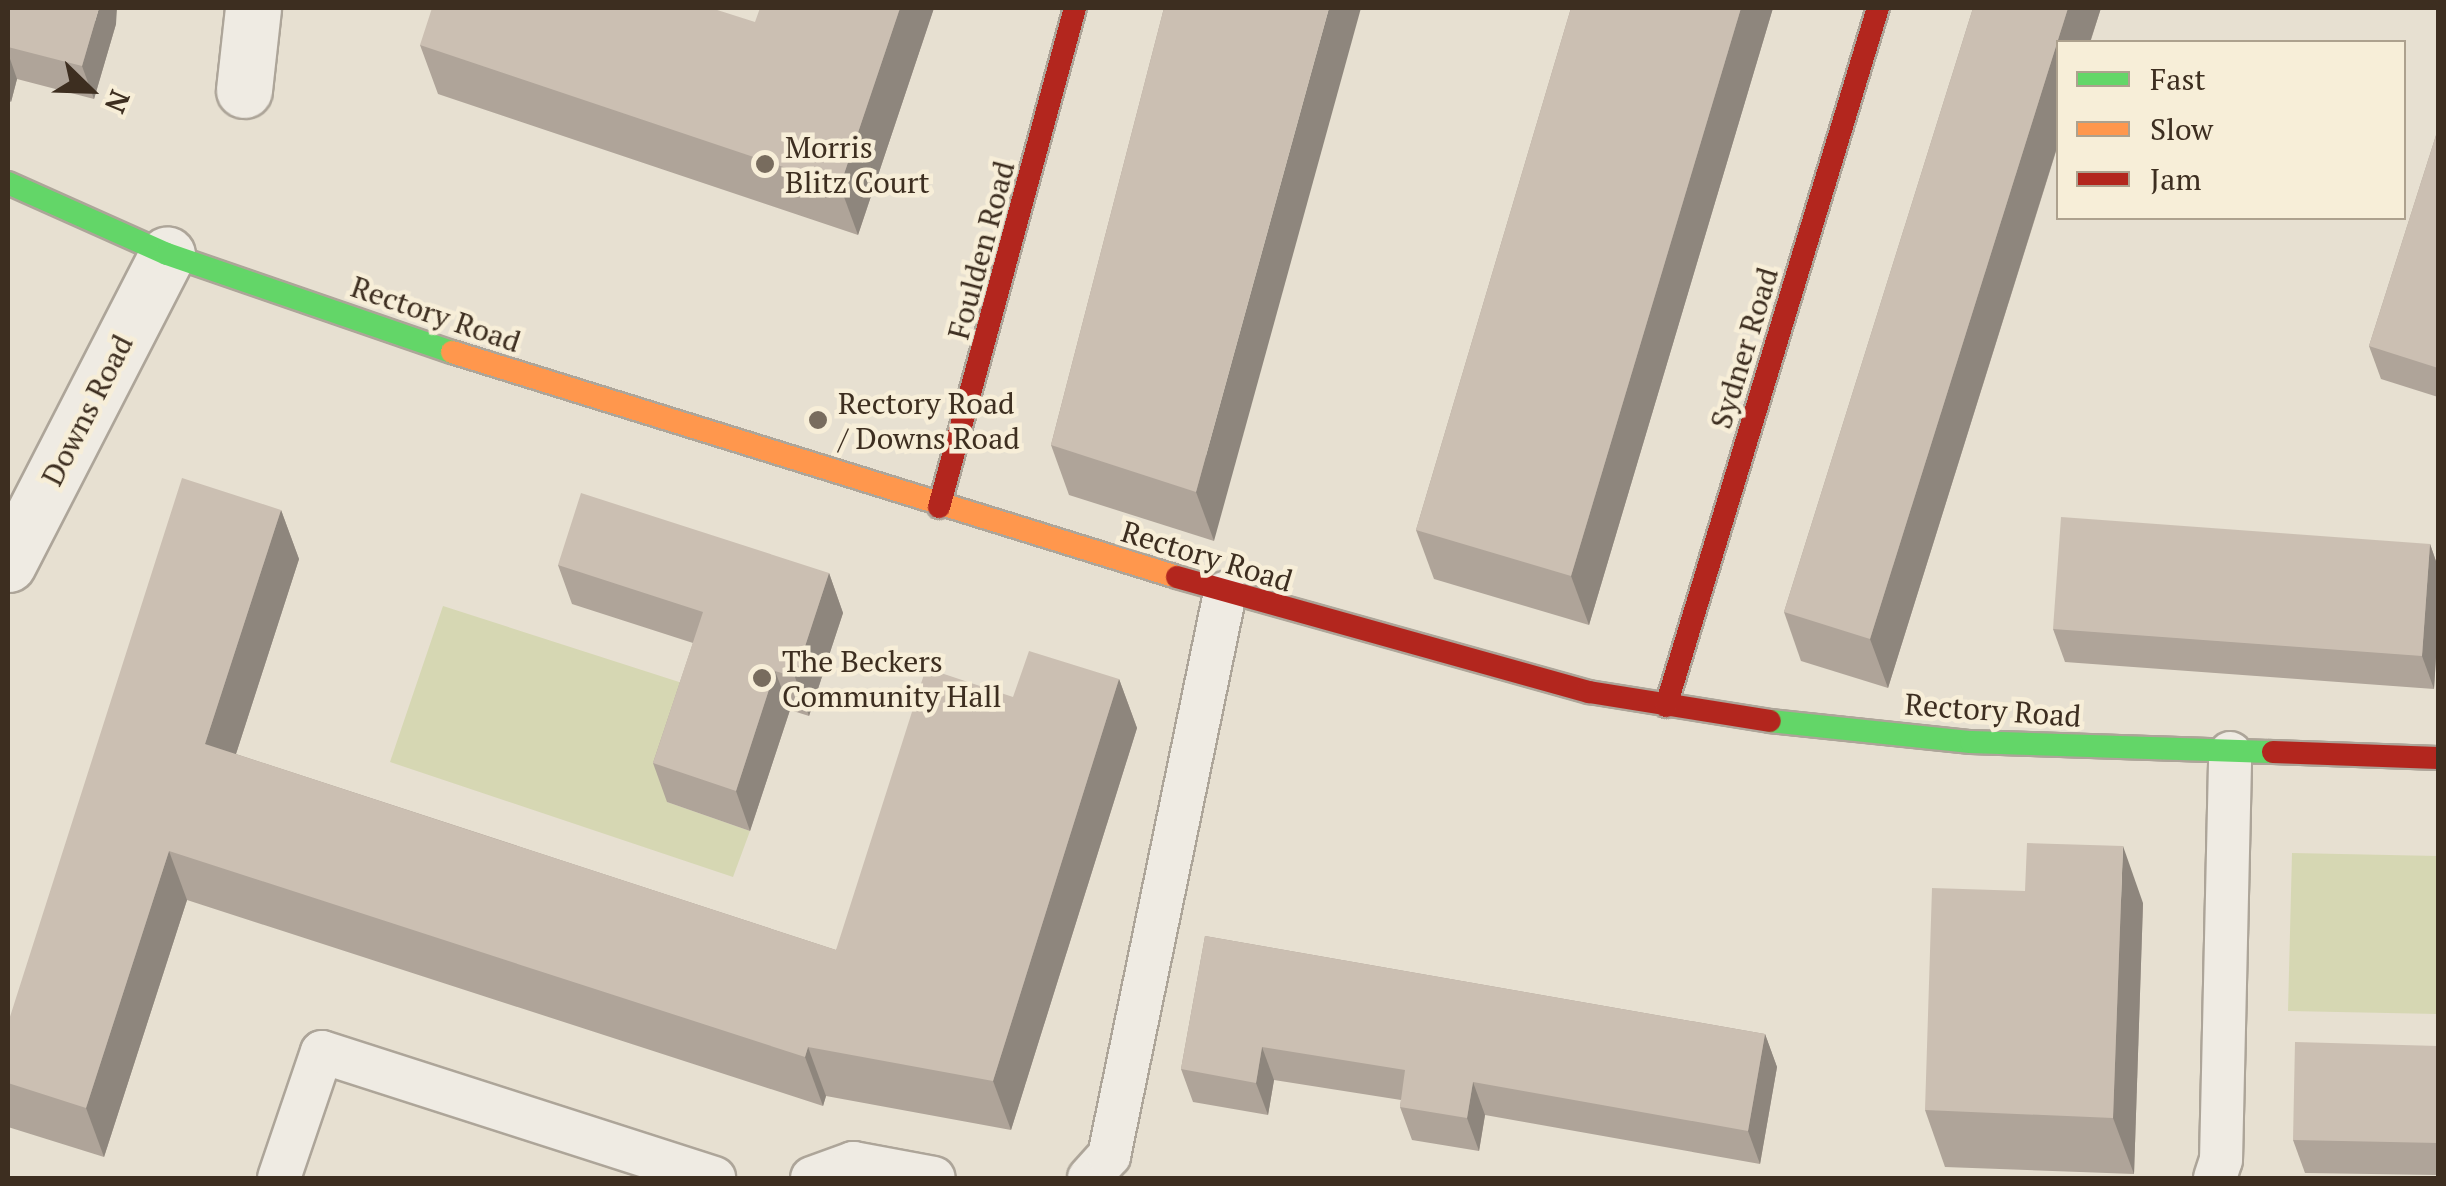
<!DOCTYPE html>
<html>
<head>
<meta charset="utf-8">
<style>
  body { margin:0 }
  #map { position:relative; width:2446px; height:1186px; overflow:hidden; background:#e7e0d1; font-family:"PT Serif",serif }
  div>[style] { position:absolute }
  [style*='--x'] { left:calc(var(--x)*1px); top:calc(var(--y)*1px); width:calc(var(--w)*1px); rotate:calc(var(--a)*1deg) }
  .green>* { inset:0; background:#d6d7b3 }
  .roads { filter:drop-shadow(2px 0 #ada599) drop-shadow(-2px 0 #ada599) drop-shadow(0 2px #ada599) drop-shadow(0 -2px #ada599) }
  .lane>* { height:42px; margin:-21px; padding:0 21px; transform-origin:21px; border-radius:21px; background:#efebe3 }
  .street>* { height:55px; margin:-27.5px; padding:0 27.5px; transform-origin:27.5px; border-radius:27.5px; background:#efebe3 }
  .fast>* { height:22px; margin:-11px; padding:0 11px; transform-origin:11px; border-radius:11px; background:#63d668 }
  .slow>* { height:22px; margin:-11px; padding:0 11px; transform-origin:11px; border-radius:11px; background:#ff974d }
  .jam>* { height:22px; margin:-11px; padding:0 11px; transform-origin:11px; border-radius:11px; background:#b3261e }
  .wall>* { inset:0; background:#afa499 }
  .shaded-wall>* { inset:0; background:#8e867d }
  .building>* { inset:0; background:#cbbfb2 }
  .dots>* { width:28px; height:28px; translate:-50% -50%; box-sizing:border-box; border:5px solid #f7eed8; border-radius:50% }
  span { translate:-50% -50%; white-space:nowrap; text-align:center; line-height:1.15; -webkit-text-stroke:9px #f7eed8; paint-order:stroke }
  .poi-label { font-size:30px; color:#3d2e20 }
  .left { translate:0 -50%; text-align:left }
  .street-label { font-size:30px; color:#3d2e20 }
  .frame { position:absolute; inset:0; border:10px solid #3d2e20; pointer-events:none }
  .legend { position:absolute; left:2056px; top:40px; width:350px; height:180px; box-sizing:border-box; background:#f7eed8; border:2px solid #ada18e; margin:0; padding:12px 18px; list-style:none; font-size:30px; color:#3d2e20 }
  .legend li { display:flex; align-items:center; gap:20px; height:50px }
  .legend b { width:50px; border:2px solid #ada18e }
  .north { position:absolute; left:40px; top:40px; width:100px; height:100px; -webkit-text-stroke:8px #f7eed8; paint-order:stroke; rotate:113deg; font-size:28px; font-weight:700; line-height:40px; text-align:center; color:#3d2e20 }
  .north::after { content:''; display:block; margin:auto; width:35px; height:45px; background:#3d2e20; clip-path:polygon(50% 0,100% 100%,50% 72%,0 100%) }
</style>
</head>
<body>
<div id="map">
  <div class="green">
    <div style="clip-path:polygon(443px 606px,704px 690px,667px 802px,750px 831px,733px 877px,390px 762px)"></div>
    <div style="clip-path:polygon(2292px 853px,2438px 856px,2438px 1014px,2288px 1011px)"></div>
  </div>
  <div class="roads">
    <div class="lane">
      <div style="--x:279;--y:1178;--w:133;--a:-71.2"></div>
      <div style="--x:322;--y:1052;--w:412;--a:17.8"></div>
      <div style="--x:812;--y:1178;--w:44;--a:-20.1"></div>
      <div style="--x:853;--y:1163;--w:82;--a:10.5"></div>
      <div style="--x:1089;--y:1178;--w:30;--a:-48"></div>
      <div style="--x:1109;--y:1156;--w:575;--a:-78.36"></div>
      <div style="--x:2215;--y:1178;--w:19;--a:-72"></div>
      <div style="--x:2221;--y:1160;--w:407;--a:-88.7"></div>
    </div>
    <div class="street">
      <div style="--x:244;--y:90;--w:82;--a:-83.7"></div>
      <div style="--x:8;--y:564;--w:348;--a:-62.8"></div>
    </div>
    <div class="fast">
      <div style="--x:8;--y:183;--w:174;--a:24.1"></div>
      <div style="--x:167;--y:254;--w:301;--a:19"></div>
      <div style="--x:1770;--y:721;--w:202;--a:6"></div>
      <div style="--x:1971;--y:742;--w:302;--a:1.9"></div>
    </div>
    <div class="slow">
      <div style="--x:452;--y:352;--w:759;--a:17.24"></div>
    </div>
    <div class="jam">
      <div style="--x:939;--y:507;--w:517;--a:-74.75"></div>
      <div style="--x:1177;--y:577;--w:428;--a:15.6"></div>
      <div style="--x:1589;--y:692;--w:183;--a:9.1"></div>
      <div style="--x:1666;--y:706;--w:729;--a:-73.11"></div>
      <div style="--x:2273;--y:752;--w:165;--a:2.1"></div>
    </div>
  </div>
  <div class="wall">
    <div style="clip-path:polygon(8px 8px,116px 24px,94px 99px,17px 79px,11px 102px,8px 100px)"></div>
    <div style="clip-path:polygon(934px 8px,858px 235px,438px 94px,420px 45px,755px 22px)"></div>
    <div style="clip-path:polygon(1164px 8px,1214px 541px,1069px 495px,1051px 445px)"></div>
    <div style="clip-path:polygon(1571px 8px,1773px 8px,1589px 625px,1434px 579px,1416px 530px)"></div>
    <div style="clip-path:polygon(1973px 8px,2101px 8px,1888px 688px,1801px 661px,1784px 612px)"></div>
    <div style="clip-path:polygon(2438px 129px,2438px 397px,2381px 379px,2369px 346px)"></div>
    <div style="clip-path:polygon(281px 510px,299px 559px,236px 754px,836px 950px,1013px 697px,1119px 679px,1137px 728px,1011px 1130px,826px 1096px,823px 1106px,187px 900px,104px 1157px,8px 1127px,8px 1023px)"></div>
    <div style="clip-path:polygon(2430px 544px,2438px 567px,2438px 626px,2434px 689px,2065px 662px,2053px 629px)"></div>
    <div style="clip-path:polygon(558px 565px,829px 573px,843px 613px,809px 716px,790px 710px,750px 831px,667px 802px,653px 763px,693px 643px,572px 604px)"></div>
    <div style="clip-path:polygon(2025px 891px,2143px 903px,2134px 1174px,1945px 1167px,1925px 1110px)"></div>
    <div style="clip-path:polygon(1205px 936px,1765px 1034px,1777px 1067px,1760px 1164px,1485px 1115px,1479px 1151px,1412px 1140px,1400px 1107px,1401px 1100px,1274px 1080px,1268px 1115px,1193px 1102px,1181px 1069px)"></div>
    <div style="clip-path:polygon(2438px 1046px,2438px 1175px,2305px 1173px,2293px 1140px)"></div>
  </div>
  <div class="shaded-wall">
    <div style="clip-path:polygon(99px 8px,117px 8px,116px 24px,94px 99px,82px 66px)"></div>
    <div style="clip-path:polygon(900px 8px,934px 8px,858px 235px,840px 186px)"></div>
    <div style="clip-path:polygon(1329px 8px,1361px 8px,1214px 541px,1196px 492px)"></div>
    <div style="clip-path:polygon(1741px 8px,1773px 8px,1589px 625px,1571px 576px)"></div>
    <div style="clip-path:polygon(2068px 8px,2101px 8px,2090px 42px,2058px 42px,2058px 144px,1888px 688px,1870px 639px)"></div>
    <div style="clip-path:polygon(8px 53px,17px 79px,11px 102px,8px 92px)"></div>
    <div style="clip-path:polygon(281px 510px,299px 559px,223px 794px,205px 744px)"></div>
    <div style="clip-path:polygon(2430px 544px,2438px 567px,2438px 626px,2434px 689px,2422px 656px)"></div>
    <div style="clip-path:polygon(829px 573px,843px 613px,809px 716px,795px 677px)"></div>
    <div style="clip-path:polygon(775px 671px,790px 710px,750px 831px,736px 791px)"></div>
    <div style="clip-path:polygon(1119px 679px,1137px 728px,1011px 1130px,993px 1081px)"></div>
    <div style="clip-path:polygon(2123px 846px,2143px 903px,2134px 1174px,2113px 1118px)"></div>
    <div style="clip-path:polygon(169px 851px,187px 900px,104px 1157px,86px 1108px)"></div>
    <div style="clip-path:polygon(1765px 1034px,1777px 1067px,1760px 1164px,1748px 1131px)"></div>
    <div style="clip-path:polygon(808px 1047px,826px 1096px,823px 1106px,805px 1057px)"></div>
    <div style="clip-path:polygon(1262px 1047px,1274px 1080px,1268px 1115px,1256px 1083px)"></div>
    <div style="clip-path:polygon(1473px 1082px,1485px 1115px,1479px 1151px,1467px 1118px)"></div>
  </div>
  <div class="building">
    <div style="clip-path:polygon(8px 8px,99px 8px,82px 66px,8px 47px)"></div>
    <div style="clip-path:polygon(432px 8px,711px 8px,755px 22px,760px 8px,900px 8px,840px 186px,420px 45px)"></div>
    <div style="clip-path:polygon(1164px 8px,1329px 8px,1196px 492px,1051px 445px)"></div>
    <div style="clip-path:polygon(1571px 8px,1741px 8px,1571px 576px,1416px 530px)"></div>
    <div style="clip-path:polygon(1973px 8px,2068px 8px,1870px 639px,1784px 612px)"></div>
    <div style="clip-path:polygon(2438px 129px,2438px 368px,2369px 346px)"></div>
    <div style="clip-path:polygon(182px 478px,281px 510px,205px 744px,836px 950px,926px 668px,1013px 697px,1029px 651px,1119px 679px,993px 1081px,808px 1047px,805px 1057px,169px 851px,86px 1108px,8px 1083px,8px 1023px)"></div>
    <div style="clip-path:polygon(581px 493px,829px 573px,795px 677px,775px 671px,736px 791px,653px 763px,703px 612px,558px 565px)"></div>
    <div style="clip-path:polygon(2061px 517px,2430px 544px,2422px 656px,2053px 629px)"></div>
    <div style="clip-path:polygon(2027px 843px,2123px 846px,2113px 1118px,1925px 1110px,1932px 888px,2025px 891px)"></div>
    <div style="clip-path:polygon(1205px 936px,1765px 1034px,1748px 1131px,1473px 1082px,1467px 1118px,1400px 1107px,1405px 1070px,1262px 1047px,1256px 1083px,1181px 1069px)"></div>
    <div style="clip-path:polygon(2295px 1042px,2438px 1046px,2438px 1143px,2293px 1140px)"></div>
  </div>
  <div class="dots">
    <div style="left:765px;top:164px;background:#786c5e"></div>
    <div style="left:818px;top:420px;background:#786c5e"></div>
    <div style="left:762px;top:678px;background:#786c5e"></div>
  </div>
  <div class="poi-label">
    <span class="left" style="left:785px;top:164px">Morris<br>Blitz Court</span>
    <span class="left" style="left:838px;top:420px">Rectory Road<br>/ Downs Road</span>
    <span class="left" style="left:782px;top:678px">The Beckers<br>Community Hall</span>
  </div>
  <div class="street-label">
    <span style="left:981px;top:250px;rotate:-75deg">Foulden Road</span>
    <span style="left:436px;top:314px;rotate:19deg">Rectory Road</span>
    <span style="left:1744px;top:348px;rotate:-73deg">Sydner Road</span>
    <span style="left:87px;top:410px;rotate:-63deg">Downs Road</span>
    <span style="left:1207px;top:556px;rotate:17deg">Rectory Road</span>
    <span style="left:1993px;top:710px;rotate:4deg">Rectory Road</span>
  </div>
  <div class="frame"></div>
  <ul class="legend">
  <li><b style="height:12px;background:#63d668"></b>Fast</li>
  <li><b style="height:12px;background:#ff974d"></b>Slow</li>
  <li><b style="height:12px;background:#b3261e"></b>Jam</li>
  </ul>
  <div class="north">N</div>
</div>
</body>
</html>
